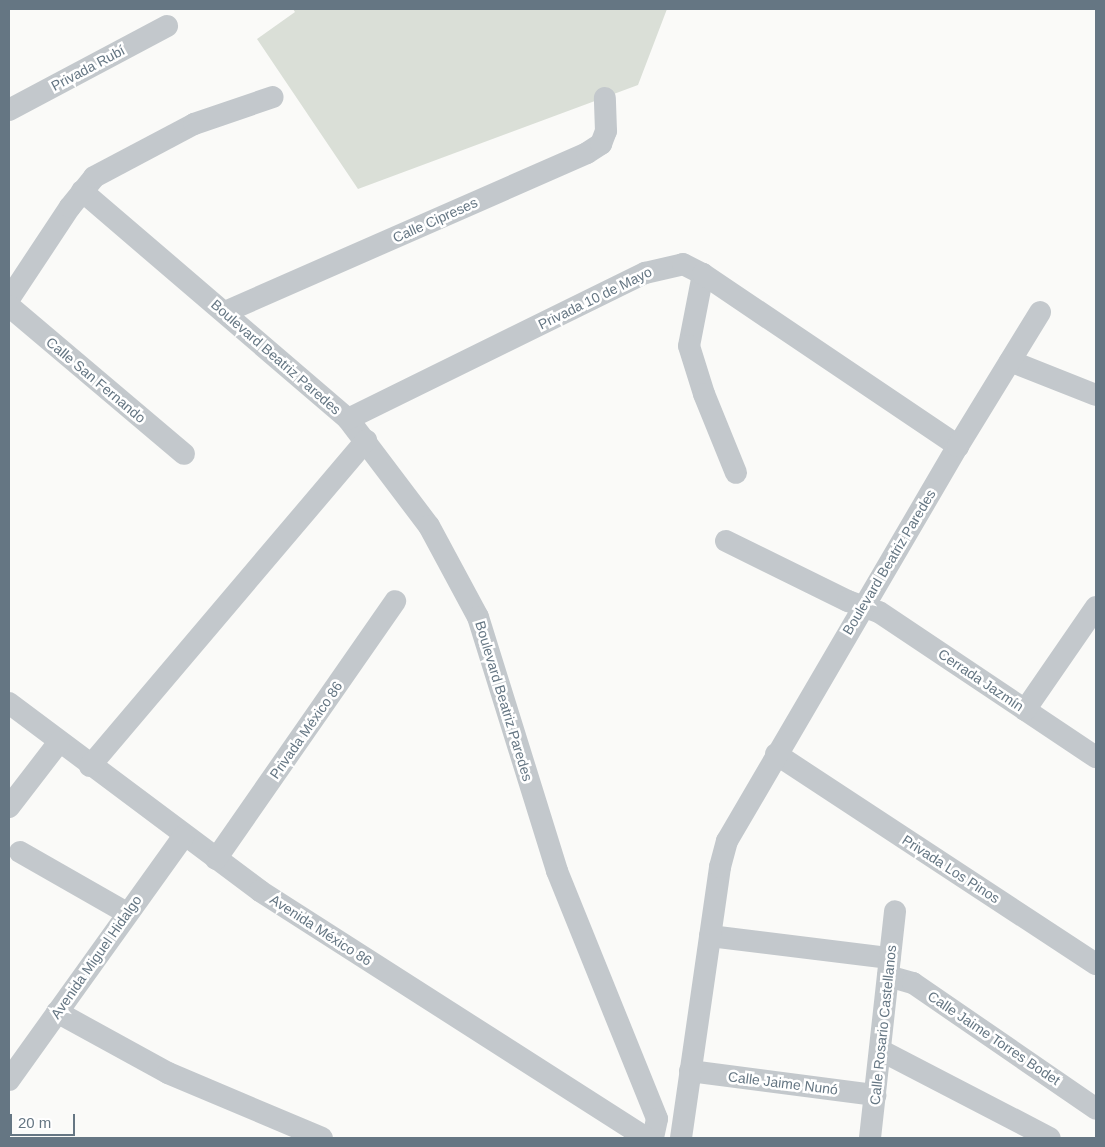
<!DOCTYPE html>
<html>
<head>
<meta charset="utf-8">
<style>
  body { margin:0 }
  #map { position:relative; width:1105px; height:1147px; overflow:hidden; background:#fafaf8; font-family:Arial,sans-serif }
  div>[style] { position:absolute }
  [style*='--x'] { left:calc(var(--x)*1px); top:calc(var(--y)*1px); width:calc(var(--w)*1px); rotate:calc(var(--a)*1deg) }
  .green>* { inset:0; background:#dadfd7 }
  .minor>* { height:22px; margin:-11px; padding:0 11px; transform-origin:11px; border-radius:11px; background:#c3c8cc }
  span { translate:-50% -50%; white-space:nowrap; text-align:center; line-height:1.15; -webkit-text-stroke:5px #fff; paint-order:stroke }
  .street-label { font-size:14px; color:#657683 }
  .frame { position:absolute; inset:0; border:10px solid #657683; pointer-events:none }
  .scale { position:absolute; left:10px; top:1114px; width:65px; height:22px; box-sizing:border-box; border:2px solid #657683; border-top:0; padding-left:6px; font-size:15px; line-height:18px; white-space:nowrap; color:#657683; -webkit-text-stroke:4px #fff; paint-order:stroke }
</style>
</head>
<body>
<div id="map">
  <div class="green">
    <div style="clip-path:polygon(293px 9px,667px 9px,638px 85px,358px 189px,257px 39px,295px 12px)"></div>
  </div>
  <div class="minor">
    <div style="--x:9;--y:110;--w:179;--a:-28"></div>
    <div style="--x:82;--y:191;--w:350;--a:40.6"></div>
    <div style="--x:348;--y:419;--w:134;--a:52.9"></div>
    <div style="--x:429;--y:526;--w:103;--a:61.7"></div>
    <div style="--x:478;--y:617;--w:266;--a:72.7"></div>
    <div style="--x:557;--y:871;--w:267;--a:68"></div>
    <div style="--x:657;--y:1119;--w:19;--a:102"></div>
    <div style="--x:703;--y:274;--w:73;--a:101"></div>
    <div style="--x:689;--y:346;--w:50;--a:72.6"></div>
    <div style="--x:704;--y:394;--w:85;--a:67.9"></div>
    <div style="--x:9;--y:299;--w:110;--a:-56.5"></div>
    <div style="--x:70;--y:207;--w:38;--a:-51"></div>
    <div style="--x:94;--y:177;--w:113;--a:-27.9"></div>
    <div style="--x:194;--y:124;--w:83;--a:-18.9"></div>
    <div style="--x:9;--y:306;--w:229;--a:40.2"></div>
    <div style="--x:225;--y:312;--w:395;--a:-23.7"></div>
    <div style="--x:587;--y:153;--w:17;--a:-33"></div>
    <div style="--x:601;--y:144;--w:14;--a:-69"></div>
    <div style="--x:606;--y:131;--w:33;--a:-92"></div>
    <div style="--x:1010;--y:361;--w:92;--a:21.6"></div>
    <div style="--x:348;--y:419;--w:331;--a:-26.2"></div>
    <div style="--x:645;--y:273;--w:39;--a:-13"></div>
    <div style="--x:683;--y:264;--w:22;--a:27"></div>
    <div style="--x:703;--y:274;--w:308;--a:34"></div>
    <div style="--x:726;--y:541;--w:136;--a:26.2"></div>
    <div style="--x:848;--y:601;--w:33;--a:20"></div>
    <div style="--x:879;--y:612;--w:261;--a:33.8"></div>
    <div style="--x:9;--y:703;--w:314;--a:36.8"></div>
    <div style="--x:260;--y:891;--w:458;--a:32.6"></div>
    <div style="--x:1025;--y:710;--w:125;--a:-55.4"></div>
    <div style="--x:776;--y:754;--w:383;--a:33.3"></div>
    <div style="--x:90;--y:766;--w:427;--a:-49.7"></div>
    <div style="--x:9;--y:807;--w:82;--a:-52.4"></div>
    <div style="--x:20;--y:852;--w:123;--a:29.7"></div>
    <div style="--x:216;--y:859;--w:314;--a:-55.2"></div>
    <div style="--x:710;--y:936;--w:181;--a:7"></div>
    <div style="--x:888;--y:976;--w:26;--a:16"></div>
    <div style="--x:913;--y:983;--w:222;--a:34.5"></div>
    <div style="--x:57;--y:1012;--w:127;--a:28.8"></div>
    <div style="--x:168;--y:1073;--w:167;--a:22.9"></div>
    <div style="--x:880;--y:1050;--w:191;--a:27.4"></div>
    <div style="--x:690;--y:1071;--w:187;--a:7.4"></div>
    <div style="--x:9;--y:1080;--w:300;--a:-54.4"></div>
    <div style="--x:681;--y:1138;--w:274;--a:-81.8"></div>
    <div style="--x:720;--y:867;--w:27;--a:-75"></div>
    <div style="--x:727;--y:841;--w:458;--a:-59.7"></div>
    <div style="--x:958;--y:446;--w:157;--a:-58.5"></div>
    <div style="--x:870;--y:1138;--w:228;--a:-83.7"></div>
  </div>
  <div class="street-label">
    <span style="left:88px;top:68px;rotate:-28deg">Privada Rubí</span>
    <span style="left:435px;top:220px;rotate:-24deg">Calle Cipreses</span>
    <span style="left:595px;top:298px;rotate:-26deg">Privada 10 de Mayo</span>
    <span style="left:276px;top:357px;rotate:41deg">Boulevard Beatriz Paredes</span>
    <span style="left:96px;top:380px;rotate:40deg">Calle San Fernando</span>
    <span style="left:889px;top:562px;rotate:-59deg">Boulevard Beatriz Paredes</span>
    <span style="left:981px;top:680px;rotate:34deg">Cerrada Jazmín</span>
    <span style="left:504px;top:701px;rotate:73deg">Boulevard Beatriz Paredes</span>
    <span style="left:306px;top:730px;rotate:-55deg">Privada México 86</span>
    <span style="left:951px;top:869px;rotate:33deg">Privada Los Pinos</span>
    <span style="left:321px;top:930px;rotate:33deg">Avenida México 86</span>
    <span style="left:96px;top:957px;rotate:-55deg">Avenida Miguel Hidalgo</span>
    <span style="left:883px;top:1025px;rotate:-84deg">Calle Rosario Castellanos</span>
    <span style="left:994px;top:1038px;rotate:34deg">Calle Jaime Torres Bodet</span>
    <span style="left:783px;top:1083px;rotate:7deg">Calle Jaime Nunó</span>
  </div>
  <div class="frame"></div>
  <div class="scale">20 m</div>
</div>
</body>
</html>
